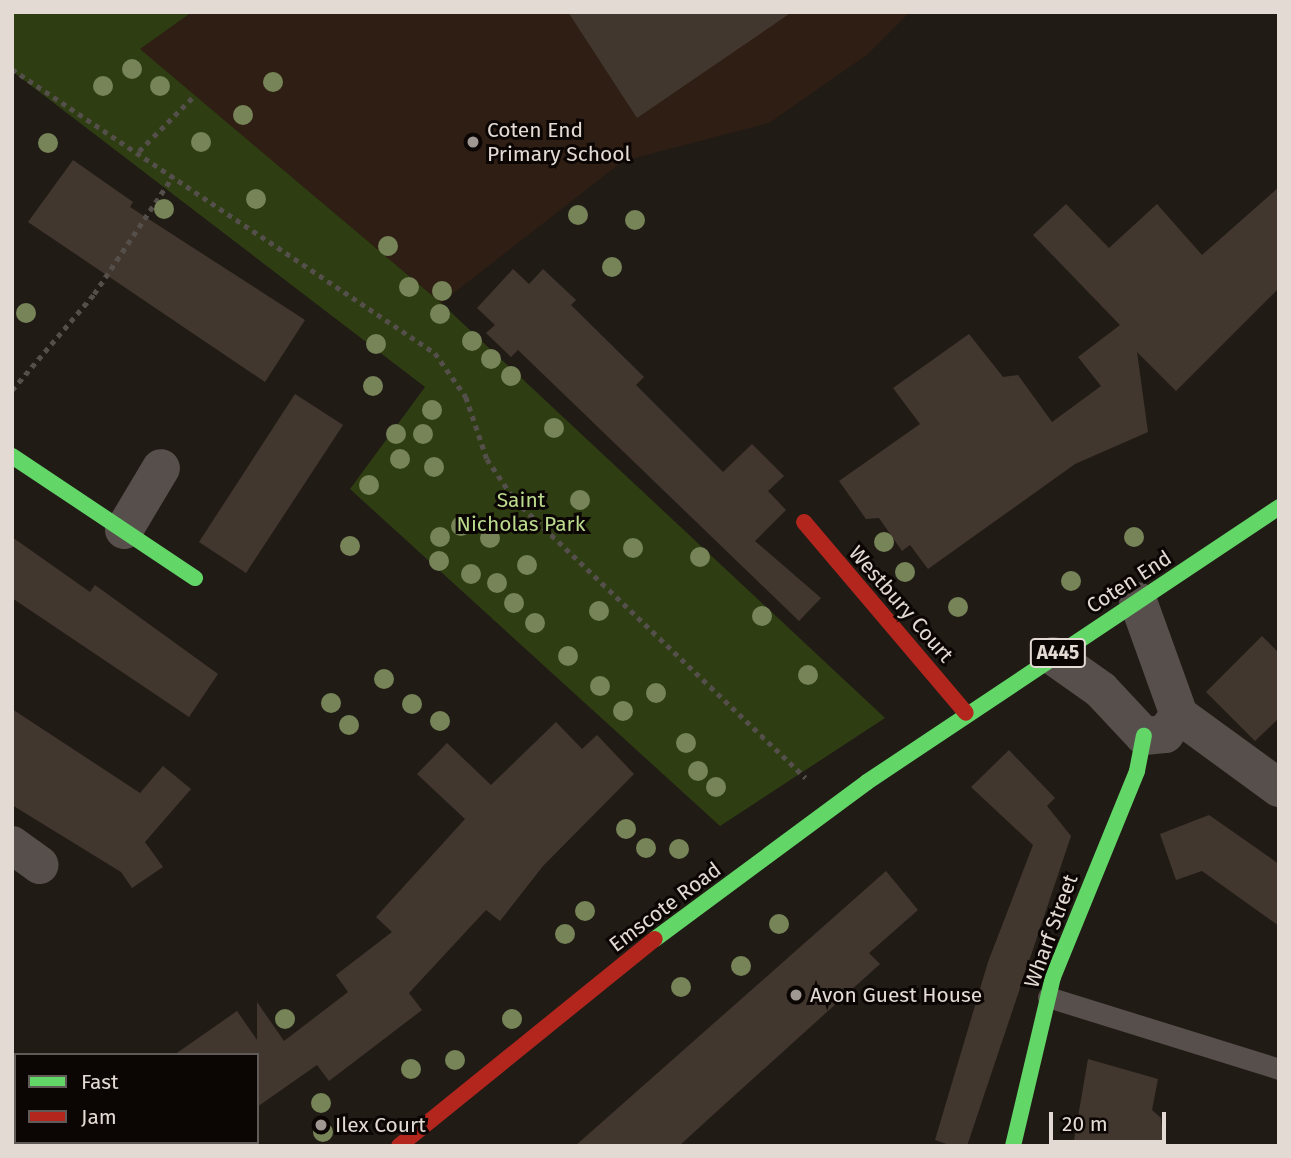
<!DOCTYPE html>
<html>
<head>
<meta charset="utf-8">
<style>
  body { margin:0 }
  #map { position:relative; width:1291px; height:1158px; overflow:hidden; background:#211b16; font-family:"Fira Sans",sans-serif }
  div>[style] { position:absolute }
  [style*='--x'] { left:calc(var(--x)*1px); top:calc(var(--y)*1px); width:calc(var(--w)*1px); rotate:calc(var(--a)*1deg) }
  .built>* { inset:0; background:#2f1e13 }
  .green>* { inset:0; background:#2e3d12 }
  .building>* { inset:0; background:#42372e }
  .path>* { height:4.5px; margin-top:-2.25px; transform-origin:0; background:repeating-linear-gradient(90deg,#554f4b 0 5px,transparent 0 10px) }
  .lane>* { height:21px; margin:-10.5px; padding:0 10.5px; transform-origin:10.5px; border-radius:10.5px; background:#564f4b }
  .street>* { height:38px; margin:-19px; padding:0 19px; transform-origin:19px; border-radius:19px; background:#564f4b }
  .fast>* { height:16px; margin:-8px; padding:0 8px; transform-origin:8px; border-radius:8px; background:#63d668 }
  .jam>* { height:16px; margin:-8px; padding:0 8px; transform-origin:8px; border-radius:8px; background:#b3261e }
  .trees>* { width:20px; height:20px; margin:-10px; border-radius:50%; background:#768457 }
  .dots>* { width:19px; height:19px; translate:-50% -50%; box-sizing:border-box; border:4px solid #0b0604; border-radius:50% }
  span { translate:-50% -50%; white-space:nowrap; text-align:center; line-height:1.15; -webkit-text-stroke:6px #0b0604; paint-order:stroke }
  .shield-label span { padding:2px 5px; background:#0b0604; border:2px solid; border-radius:5px; -webkit-text-stroke-width:0 }
  .shield-label { font-size:19px; color:#e3dad4; font-weight:700 }
  .poi-label { font-size:21px; color:#e3dad4 }
  .left { translate:0 -50%; text-align:left }
  .park-label { font-size:21px; color:#bbda8d }
  .street-label { font-size:21px; color:#e3dad4 }
  .frame { position:absolute; inset:0; border:14px solid #e3dad4; pointer-events:none }
  .legend { position:absolute; left:14px; top:1053px; width:245px; height:91px; box-sizing:border-box; background:#0b0604; border:2px solid #615b57; margin:0; padding:9px 12px; list-style:none; font-size:21px; color:#e3dad4 }
  .legend li { display:flex; align-items:center; gap:14px; height:35px }
  .legend b { width:35px; border:2px solid #615b57 }
  .scale { position:absolute; left:1049px; top:1112px; width:117px; height:32px; box-sizing:border-box; border:4px solid #e3dad4; border-top:0; padding-left:9px; font-size:21px; line-height:24px; white-space:nowrap; color:#e3dad4; -webkit-text-stroke:5px #0b0604; paint-order:stroke }
</style>
</head>
<body>
<div id="map">
  <div class="built">
    <div style="clip-path:polygon(192px 12px,910px 12px,868px 54px,769px 123px,623px 161px,441px 303px,139px 49px)"></div>
  </div>
  <div class="green">
    <div style="clip-path:polygon(12px 12px,192px 12px,140px 49px,441px 303px,885px 718px,720px 826px,350px 489px,425px 387px,12px 71px)"></div>
  </div>
  <div class="building">
    <div style="clip-path:polygon(568px 12px,792px 12px,637px 118px)"></div>
    <div style="clip-path:polygon(73px 160px,133px 202px,130px 207px,305px 320px,265px 382px,28px 222px)"></div>
    <div style="clip-path:polygon(1279px 187px,1279px 288px,1176px 391px,1137px 352px,1148px 432px,1075px 464px,928px 569px,910px 545px,902px 551px,879px 518px,866px 519px,839px 481px,920px 424px,893px 388px,969px 334px,1003px 377px,1018px 375px,1052px 422px,1101px 386px,1078px 357px,1120px 325px,1033px 235px,1066px 204px,1109px 248px,1157px 204px,1202px 255px)"></div>
    <div style="clip-path:polygon(513px 269px,529px 284px,543px 269px,576px 300px,571px 305px,644px 377px,636px 385px,723px 472px,752px 444px,784px 476px,768px 491px,786px 510px,755px 541px,821px 598px,799px 621px,518px 350px,511px 357px,486px 333px,495px 325px,477px 308px)"></div>
    <div style="clip-path:polygon(295px 394px,343px 425px,246px 573px,199px 542px)"></div>
    <div style="clip-path:polygon(12px 537px,90px 592px,95px 585px,218px 674px,189px 717px,12px 598px)"></div>
    <div style="clip-path:polygon(1262px 636px,1279px 653px,1279px 718px,1255px 741px,1206px 692px)"></div>
    <div style="clip-path:polygon(12px 709px,140px 793px,163px 766px,191px 789px,145px 842px,163px 867px,132px 888px,121px 872px,12px 805px)"></div>
    <div style="clip-path:polygon(556px 722px,582px 749px,597px 735px,634px 774px,543px 866px,500px 921px,486px 910px,409px 993px,422px 1010px,329px 1081px,317px 1065px,257px 1107px,257px 1055px,174px 1055px,237px 1011px,257px 1040px,257px 1002px,284px 1041px,348px 992px,336px 975px,392px 932px,376px 917px,465px 819px,417px 774px,447px 743px,491px 785px)"></div>
    <div style="clip-path:polygon(1009px 750px,1055px 798px,1047px 806px,1071px 836px,967px 1146px,952px 1146px,935px 1140px,988px 962px,1033px 845px,971px 787px)"></div>
    <div style="clip-path:polygon(1209px 815px,1279px 864px,1279px 926px,1202px 871px,1176px 880px,1160px 834px)"></div>
    <div style="clip-path:polygon(886px 871px,918px 910px,869px 953px,880px 964px,714px 1114px,679px 1146px,575px 1146px)"></div>
    <div style="clip-path:polygon(1088px 1059px,1158px 1079px,1152px 1110px,1161px 1118px,1164px 1146px,1073px 1146px)"></div>
  </div>
  <div class="path">
    <div style="--x:12;--y:69;--w:509;--a:33.88"></div>
    <div style="--x:435;--y:353;--w:54;--a:54.8"></div>
    <div style="--x:466;--y:397;--w:65;--a:71.3"></div>
    <div style="--x:487;--y:459;--w:50;--a:55.7"></div>
    <div style="--x:515;--y:500;--w:402;--a:43.7"></div>
    <div style="--x:139;--y:151;--w:79;--a:-45"></div>
    <div style="--x:12;--y:390;--w:126;--a:-49.5"></div>
    <div style="--x:94;--y:294;--w:142;--a:-56.2"></div>
  </div>
  <div class="lane">
    <div style="--x:1048;--y:997;--w:242;--a:17.3"></div>
  </div>
  <div class="street">
    <div style="--x:124;--y:530;--w:72;--a:-59.2"></div>
    <div style="--x:1053;--y:656;--w:59;--a:35.3"></div>
    <div style="--x:1101;--y:690;--w:63;--a:46.9"></div>
    <div style="--x:1144;--y:736;--w:21;--a:-5"></div>
    <div style="--x:1165;--y:734;--w:24;--a:-54"></div>
    <div style="--x:1179;--y:715;--w:121;--a:-109.8"></div>
    <div style="--x:1179;--y:715;--w:124;--a:36.1"></div>
    <div style="--x:12;--y:845;--w:34;--a:36"></div>
  </div>
  <div class="fast">
    <div style="--x:12;--y:456;--w:220;--a:33.7"></div>
    <div style="--x:655;--y:939;--w:264;--a:-36.5"></div>
    <div style="--x:867;--y:782;--w:495;--a:-33.7"></div>
    <div style="--x:1013;--y:1146;--w:174;--a:-76.7"></div>
    <div style="--x:1053;--y:977;--w:222;--a:-67.8"></div>
    <div style="--x:1137;--y:771;--w:36;--a:-79"></div>
  </div>
  <div class="jam">
    <div style="--x:804;--y:522;--w:250;--a:49.7"></div>
    <div style="--x:399;--y:1146;--w:329;--a:-39"></div>
  </div>
  <div class="trees">
    <div style="left:132px;top:69px"></div>
    <div style="left:273px;top:82px"></div>
    <div style="left:103px;top:86px"></div>
    <div style="left:160px;top:86px"></div>
    <div style="left:243px;top:115px"></div>
    <div style="left:201px;top:142px"></div>
    <div style="left:48px;top:143px"></div>
    <div style="left:256px;top:199px"></div>
    <div style="left:164px;top:209px"></div>
    <div style="left:578px;top:215px"></div>
    <div style="left:635px;top:220px"></div>
    <div style="left:388px;top:246px"></div>
    <div style="left:612px;top:267px"></div>
    <div style="left:409px;top:287px"></div>
    <div style="left:442px;top:291px"></div>
    <div style="left:26px;top:313px"></div>
    <div style="left:440px;top:314px"></div>
    <div style="left:472px;top:341px"></div>
    <div style="left:376px;top:344px"></div>
    <div style="left:491px;top:359px"></div>
    <div style="left:511px;top:376px"></div>
    <div style="left:373px;top:386px"></div>
    <div style="left:432px;top:410px"></div>
    <div style="left:554px;top:428px"></div>
    <div style="left:396px;top:434px"></div>
    <div style="left:423px;top:434px"></div>
    <div style="left:400px;top:459px"></div>
    <div style="left:434px;top:467px"></div>
    <div style="left:369px;top:485px"></div>
    <div style="left:580px;top:500px"></div>
    <div style="left:461px;top:526px"></div>
    <div style="left:440px;top:537px"></div>
    <div style="left:1134px;top:537px"></div>
    <div style="left:490px;top:538px"></div>
    <div style="left:884px;top:542px"></div>
    <div style="left:350px;top:546px"></div>
    <div style="left:633px;top:548px"></div>
    <div style="left:700px;top:557px"></div>
    <div style="left:439px;top:561px"></div>
    <div style="left:527px;top:565px"></div>
    <div style="left:905px;top:572px"></div>
    <div style="left:471px;top:574px"></div>
    <div style="left:1071px;top:581px"></div>
    <div style="left:497px;top:583px"></div>
    <div style="left:514px;top:603px"></div>
    <div style="left:958px;top:607px"></div>
    <div style="left:599px;top:611px"></div>
    <div style="left:762px;top:616px"></div>
    <div style="left:535px;top:623px"></div>
    <div style="left:568px;top:656px"></div>
    <div style="left:808px;top:675px"></div>
    <div style="left:384px;top:679px"></div>
    <div style="left:600px;top:686px"></div>
    <div style="left:656px;top:693px"></div>
    <div style="left:331px;top:703px"></div>
    <div style="left:412px;top:704px"></div>
    <div style="left:623px;top:711px"></div>
    <div style="left:440px;top:721px"></div>
    <div style="left:349px;top:725px"></div>
    <div style="left:686px;top:743px"></div>
    <div style="left:698px;top:771px"></div>
    <div style="left:716px;top:787px"></div>
    <div style="left:626px;top:829px"></div>
    <div style="left:646px;top:848px"></div>
    <div style="left:679px;top:849px"></div>
    <div style="left:585px;top:911px"></div>
    <div style="left:779px;top:924px"></div>
    <div style="left:565px;top:934px"></div>
    <div style="left:741px;top:966px"></div>
    <div style="left:681px;top:987px"></div>
    <div style="left:285px;top:1019px"></div>
    <div style="left:512px;top:1019px"></div>
    <div style="left:455px;top:1060px"></div>
    <div style="left:411px;top:1069px"></div>
    <div style="left:321px;top:1103px"></div>
    <div style="left:323px;top:1132px"></div>
  </div>
  <div class="dots">
    <div style="left:473px;top:142px;background:#9f9792"></div>
    <div style="left:796px;top:995px;background:#9f9792"></div>
    <div style="left:321px;top:1125px;background:#9f9792"></div>
  </div>
  <div class="shield-label">
    <span style="left:1058px;top:653px">A445</span>
  </div>
  <div class="poi-label">
    <span class="left" style="left:487px;top:142px">Coten End<br>Primary School</span>
    <span class="left" style="left:810px;top:995px">Avon Guest House</span>
    <span class="left" style="left:335px;top:1125px">Ilex Court</span>
  </div>
  <div class="park-label">
    <span style="left:521px;top:512px">Saint<br>Nicholas Park</span>
  </div>
  <div class="street-label">
    <span style="left:1129px;top:582px;rotate:-33deg">Coten End</span>
    <span style="left:901px;top:604px;rotate:49deg">Westbury Court</span>
    <span style="left:665px;top:907px;rotate:-37deg">Emscote Road</span>
    <span style="left:1051px;top:931px;rotate:-70deg">Wharf Street</span>
  </div>
  <div class="frame"></div>
  <ul class="legend">
  <li><b style="height:9px;background:#63d668"></b>Fast</li>
  <li><b style="height:9px;background:#b3261e"></b>Jam</li>
  </ul>
  <div class="scale">20 m</div>
</div>
</body>
</html>
